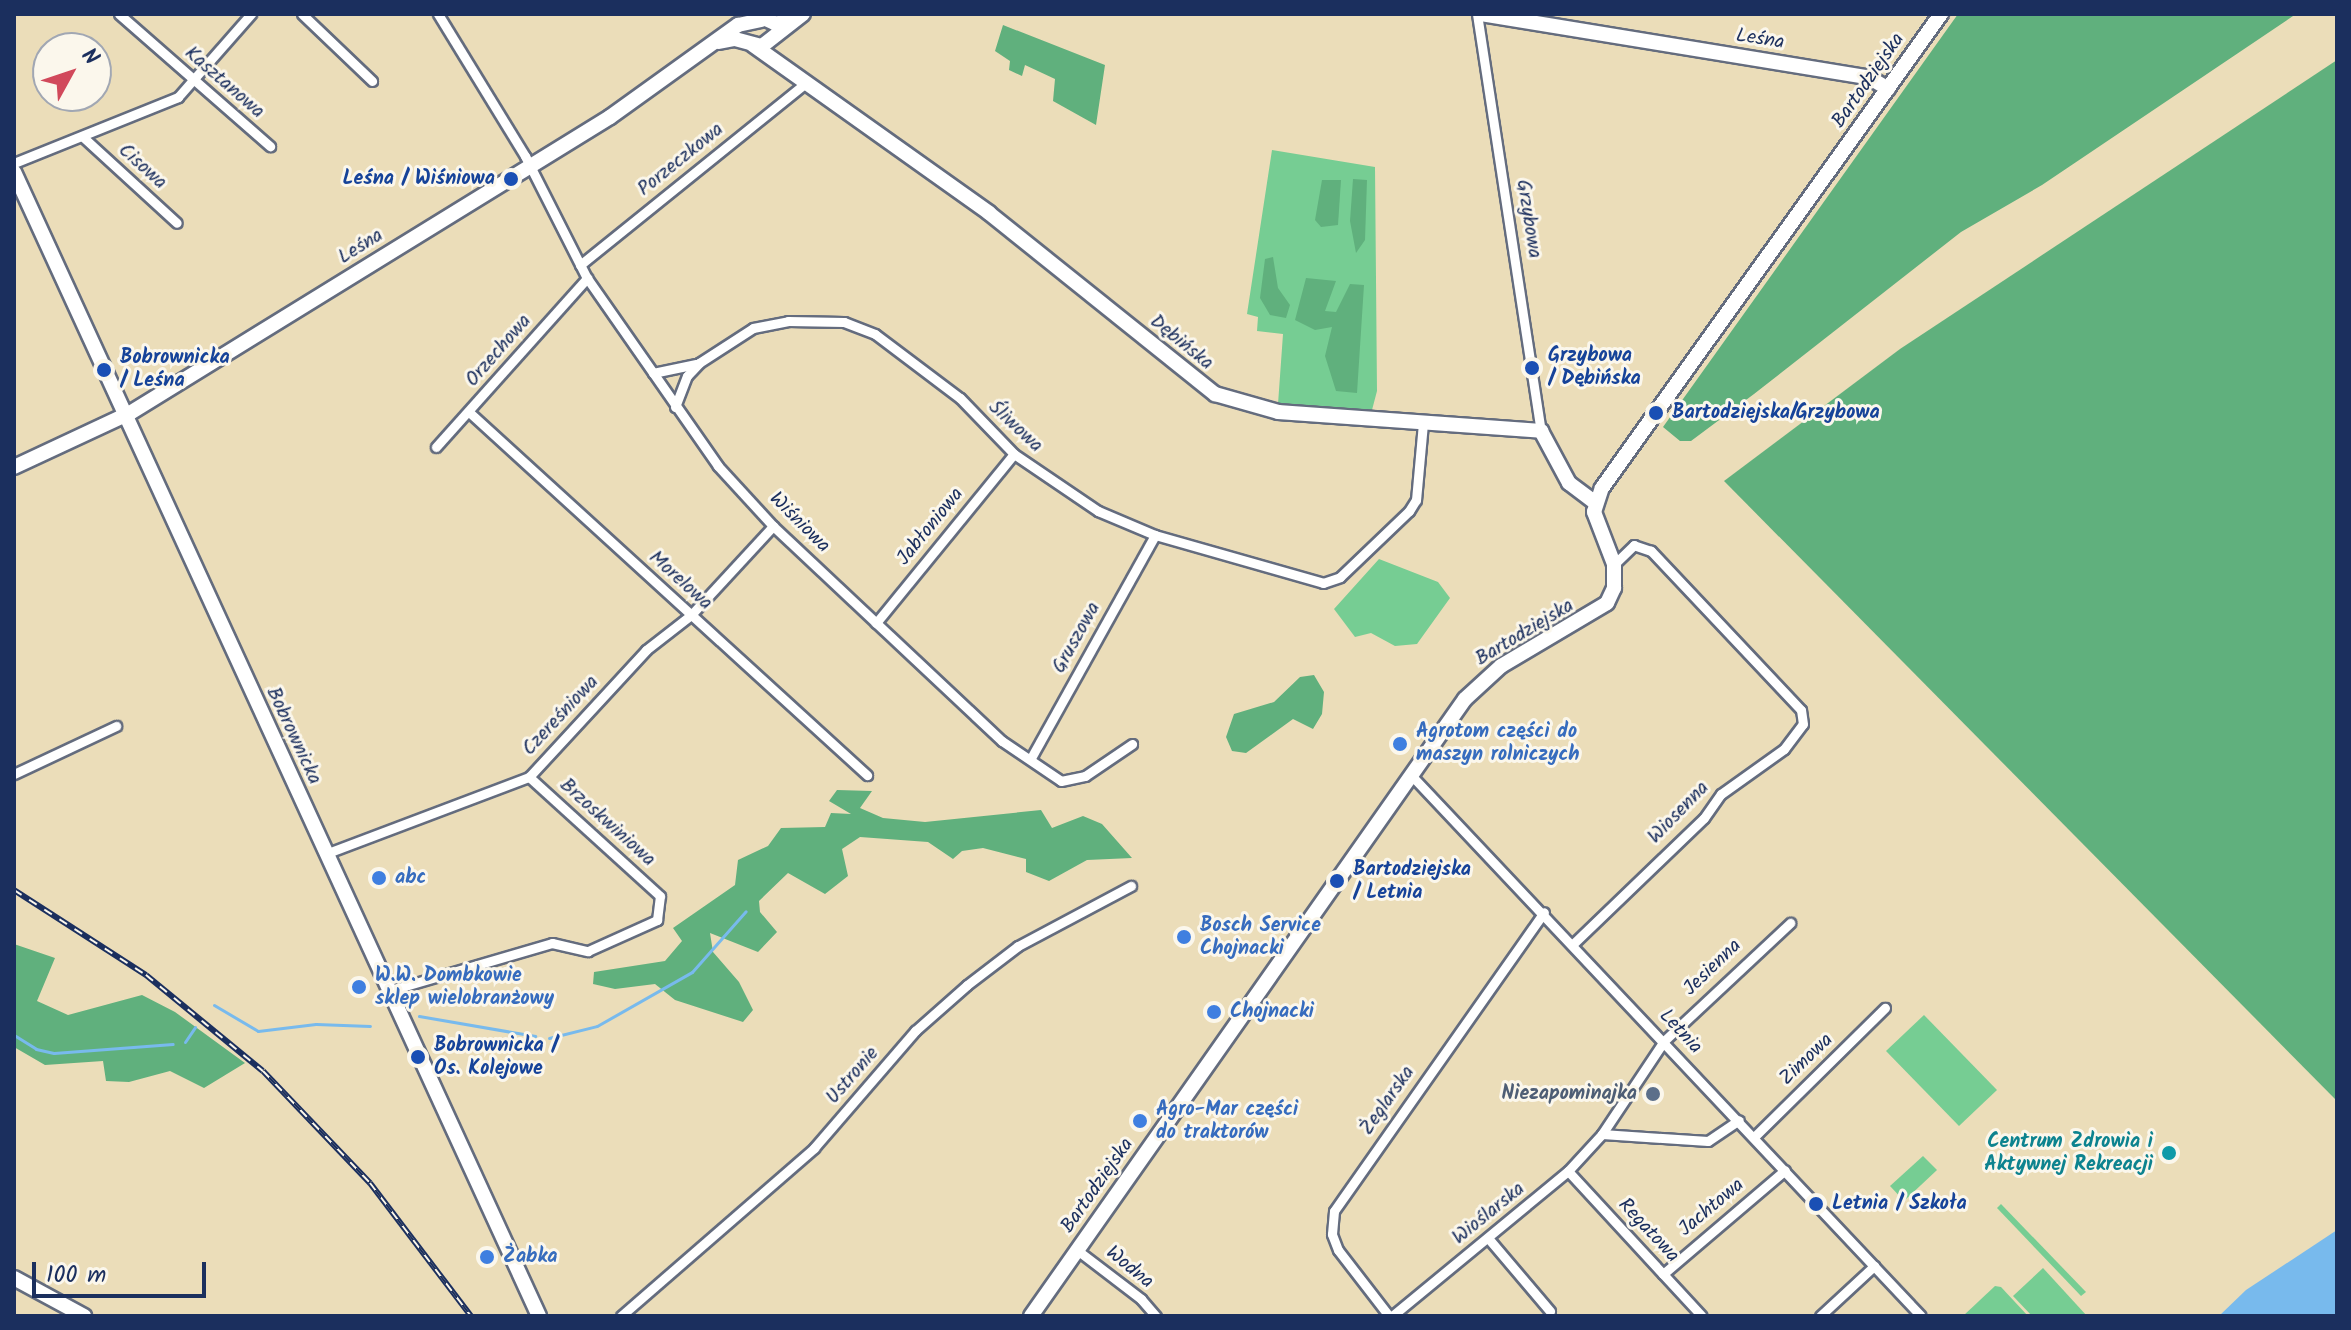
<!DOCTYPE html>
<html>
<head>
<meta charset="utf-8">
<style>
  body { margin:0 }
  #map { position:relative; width:2351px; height:1330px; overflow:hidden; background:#ebddb9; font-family:Kalam,sans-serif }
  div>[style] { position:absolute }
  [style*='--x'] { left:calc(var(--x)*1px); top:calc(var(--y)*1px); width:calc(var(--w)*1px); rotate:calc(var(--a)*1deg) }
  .green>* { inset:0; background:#76cd93 }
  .forest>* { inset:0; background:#60b07d }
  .water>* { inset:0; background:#78baed }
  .stream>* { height:3px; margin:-1.5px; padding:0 1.5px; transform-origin:1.5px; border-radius:1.5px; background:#78baed }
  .roads { filter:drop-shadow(2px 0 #646c7e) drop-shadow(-2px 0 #646c7e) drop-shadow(0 2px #646c7e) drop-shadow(0 -2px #646c7e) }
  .street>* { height:9px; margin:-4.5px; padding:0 4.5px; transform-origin:4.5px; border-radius:4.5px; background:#fff }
  .secondary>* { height:14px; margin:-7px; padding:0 7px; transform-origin:7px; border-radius:7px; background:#fff }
  .rail>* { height:6px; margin-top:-3px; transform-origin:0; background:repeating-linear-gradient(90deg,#fbf7ec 0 9px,#1b2f5e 0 18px); box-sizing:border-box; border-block:2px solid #1b2f5e }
  .dots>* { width:22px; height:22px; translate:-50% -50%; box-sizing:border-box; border:4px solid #fbf7ec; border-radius:50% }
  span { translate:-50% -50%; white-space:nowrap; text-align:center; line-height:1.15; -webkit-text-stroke:6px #fbf7ec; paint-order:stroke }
  .street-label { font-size:20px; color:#1b2f5e }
  .transit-label { font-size:20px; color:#164399; font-weight:700 }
  .right { translate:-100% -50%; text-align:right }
  .left { translate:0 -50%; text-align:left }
  .shop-label { font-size:20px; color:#366cbe; font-weight:700 }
  .service-label { font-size:20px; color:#4e5e75; font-weight:700 }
  .culture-label { font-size:20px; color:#0d838f; font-weight:700 }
  .frame { position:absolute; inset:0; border:16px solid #1b2f5e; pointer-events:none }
  .north { position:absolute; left:32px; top:32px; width:80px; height:80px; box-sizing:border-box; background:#fbf7ec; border:2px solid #a1a7b3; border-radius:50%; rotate:50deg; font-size:22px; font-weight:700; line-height:32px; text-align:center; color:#1b2f5e }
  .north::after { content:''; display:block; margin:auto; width:28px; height:36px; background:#d1495b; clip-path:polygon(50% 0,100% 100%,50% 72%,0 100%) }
  .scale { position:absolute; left:32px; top:1262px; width:174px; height:36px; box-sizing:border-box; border:4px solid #1b2f5e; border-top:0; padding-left:10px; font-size:24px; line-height:28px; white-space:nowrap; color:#1b2f5e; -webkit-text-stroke:6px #fbf7ec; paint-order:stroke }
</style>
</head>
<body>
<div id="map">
  <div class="green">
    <div style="clip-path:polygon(1272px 150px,1375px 167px,1377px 391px,1372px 410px,1278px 404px,1283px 334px,1257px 331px,1258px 317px,1247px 314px)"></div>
    <div style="clip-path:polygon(1379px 559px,1438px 582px,1450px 598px,1417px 644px,1395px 646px,1371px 633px,1355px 637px,1334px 609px)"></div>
    <div style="clip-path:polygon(1924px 1015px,1997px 1090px,1959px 1126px,1886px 1051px)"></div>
    <div style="clip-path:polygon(1923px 1156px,1937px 1170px,1904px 1201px,1890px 1186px)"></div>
    <div style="clip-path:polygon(2001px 1204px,2086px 1292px,2081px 1296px,1997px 1208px)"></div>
    <div style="clip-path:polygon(2043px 1268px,2087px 1316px,2032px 1316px,2013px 1296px)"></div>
    <div style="clip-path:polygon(1995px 1286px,2001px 1287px,2028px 1316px,1963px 1316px)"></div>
  </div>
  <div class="forest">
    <div style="clip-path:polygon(1958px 14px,2296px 14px,2042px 185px,1961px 232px,1754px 394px,1691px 441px,1680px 441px,1663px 427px)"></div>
    <div style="clip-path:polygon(1003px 25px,1105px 65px,1096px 125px,1053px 101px,1055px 79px,1025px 65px,1022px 76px,1009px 70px,1010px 61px,995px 51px)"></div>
    <div style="clip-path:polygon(2337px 60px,2337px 1101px,1724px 481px,1900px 349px)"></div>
    <div style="clip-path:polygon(1353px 179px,1367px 180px,1365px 240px,1356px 253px,1350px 221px)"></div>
    <div style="clip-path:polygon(1322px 180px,1341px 180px,1338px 225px,1321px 227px,1315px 220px)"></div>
    <div style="clip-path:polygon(1273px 257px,1278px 288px,1290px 305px,1286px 318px,1270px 315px,1260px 298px,1265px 259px)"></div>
    <div style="clip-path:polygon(1306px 278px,1336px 281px,1325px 311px,1336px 312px,1350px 284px,1364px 285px,1357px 393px,1336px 391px,1325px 356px,1332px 327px,1315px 330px,1295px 320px)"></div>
    <div style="clip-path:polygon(1314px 675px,1324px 692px,1322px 714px,1313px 729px,1293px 719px,1246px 753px,1232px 751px,1226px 737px,1234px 714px,1274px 702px,1300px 677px)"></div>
    <div style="clip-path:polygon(837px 790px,872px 791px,860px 808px,883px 818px,925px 822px,1041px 810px,1052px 828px,1083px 816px,1102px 824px,1132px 858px,1087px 860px,1049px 881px,1026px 872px,1026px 859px,983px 848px,962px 851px,953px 859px,928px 842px,860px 837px,842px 849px,848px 876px,825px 894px,788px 873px,759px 901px,760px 912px,777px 932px,758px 952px,710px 933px,713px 952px,739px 982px,753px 1010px,743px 1022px,675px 1000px,655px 984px,615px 989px,593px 984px,594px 972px,665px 961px,682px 941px,673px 928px,735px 885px,738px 860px,768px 846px,781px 828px,825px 827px,831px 813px,851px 814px,829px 801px)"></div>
    <div style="clip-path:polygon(14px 944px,55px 958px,37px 1001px,68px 1015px,142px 995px,175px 1012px,245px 1063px,204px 1088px,170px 1071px,129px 1082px,106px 1081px,103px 1061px,45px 1065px,14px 1047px)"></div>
  </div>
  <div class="water">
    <div style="clip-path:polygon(2337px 1230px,2337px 1316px,2219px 1316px,2246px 1290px)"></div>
  </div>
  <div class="stream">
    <div style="--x:214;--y:1005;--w:51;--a:30.6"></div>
    <div style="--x:258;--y:1031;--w:58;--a:-6.9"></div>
    <div style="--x:316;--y:1024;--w:54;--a:2.1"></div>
    <div style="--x:419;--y:1016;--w:118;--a:9.8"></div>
    <div style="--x:14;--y:1035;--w:26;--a:32"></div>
    <div style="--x:36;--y:1049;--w:18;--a:13"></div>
    <div style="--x:54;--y:1053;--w:119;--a:-4.3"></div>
    <div style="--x:549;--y:1038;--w:49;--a:-14"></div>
    <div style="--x:597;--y:1026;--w:109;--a:-29.6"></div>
    <div style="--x:692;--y:972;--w:81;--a:-48.5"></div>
    <div style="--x:185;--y:1042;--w:18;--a:-56"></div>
  </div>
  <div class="roads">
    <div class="street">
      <div style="--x:119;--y:14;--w:201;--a:41.2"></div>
      <div style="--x:302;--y:14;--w:97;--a:43.7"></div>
      <div style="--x:438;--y:14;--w:167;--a:58.5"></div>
      <div style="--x:525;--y:156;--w:137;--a:63.1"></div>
      <div style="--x:587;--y:278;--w:229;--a:55.1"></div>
      <div style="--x:718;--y:466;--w:81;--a:47.5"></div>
      <div style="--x:773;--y:526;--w:314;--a:43.2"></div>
      <div style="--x:1002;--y:741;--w:71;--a:34.1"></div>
      <div style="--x:1061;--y:781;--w:25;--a:-12"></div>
      <div style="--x:1085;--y:776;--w:57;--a:-34.2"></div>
      <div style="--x:1477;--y:14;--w:422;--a:81.3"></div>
      <div style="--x:83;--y:137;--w:127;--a:42.5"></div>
      <div style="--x:14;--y:163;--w:177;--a:-21.9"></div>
      <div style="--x:178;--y:97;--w:111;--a:-48.7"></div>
      <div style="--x:580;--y:265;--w:288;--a:-38.9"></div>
      <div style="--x:653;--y:373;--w:44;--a:-11.8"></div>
      <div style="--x:675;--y:407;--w:33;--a:-69"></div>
      <div style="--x:687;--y:376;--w:18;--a:-47"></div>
      <div style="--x:699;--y:363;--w:64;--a:-32.9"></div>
      <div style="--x:753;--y:328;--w:36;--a:-11"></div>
      <div style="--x:788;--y:321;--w:56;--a:1"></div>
      <div style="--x:844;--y:322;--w:33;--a:21"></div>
      <div style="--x:875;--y:334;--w:106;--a:37"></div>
      <div style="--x:960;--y:398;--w:78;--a:46"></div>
      <div style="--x:1014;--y:454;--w:102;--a:34.2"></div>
      <div style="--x:1098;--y:511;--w:62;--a:22.8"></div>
      <div style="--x:1155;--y:535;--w:175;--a:15.9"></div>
      <div style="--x:1323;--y:583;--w:18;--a:-19"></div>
      <div style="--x:1340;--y:577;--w:95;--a:-43.7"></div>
      <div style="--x:1409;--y:511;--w:13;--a:-58"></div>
      <div style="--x:1416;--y:500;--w:77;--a:-84.8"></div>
      <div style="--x:469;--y:412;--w:539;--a:42.37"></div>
      <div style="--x:436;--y:447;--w:227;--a:-48.2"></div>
      <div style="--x:876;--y:623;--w:218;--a:-50.8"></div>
      <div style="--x:1031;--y:758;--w:255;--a:-60.9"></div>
      <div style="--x:14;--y:774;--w:113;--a:-25.2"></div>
      <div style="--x:1411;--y:775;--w:743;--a:46.69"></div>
      <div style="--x:325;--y:854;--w:218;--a:-20.7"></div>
      <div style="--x:529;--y:777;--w:173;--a:-47.3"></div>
      <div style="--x:646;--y:650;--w:57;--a:-37.9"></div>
      <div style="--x:691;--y:615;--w:121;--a:-47.3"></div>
      <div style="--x:1574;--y:943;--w:180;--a:-43.9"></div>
      <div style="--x:1704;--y:818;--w:29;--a:-55"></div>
      <div style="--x:1721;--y:794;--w:77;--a:-35.5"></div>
      <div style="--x:1784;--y:749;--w:31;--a:-53"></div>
      <div style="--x:1803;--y:724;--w:14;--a:-98"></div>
      <div style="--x:1801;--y:710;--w:219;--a:-133.3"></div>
      <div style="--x:1651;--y:551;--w:18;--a:-161"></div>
      <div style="--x:1634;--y:545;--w:28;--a:136"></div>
      <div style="--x:388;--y:991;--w:171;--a:-16.3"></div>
      <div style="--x:552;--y:943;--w:37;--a:13"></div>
      <div style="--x:588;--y:951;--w:76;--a:-24.2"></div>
      <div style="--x:657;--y:920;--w:24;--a:-83"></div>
      <div style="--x:660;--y:896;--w:177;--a:-137.7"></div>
      <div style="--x:1602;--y:1134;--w:106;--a:3.8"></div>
      <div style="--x:1708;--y:1141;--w:37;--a:-34"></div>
      <div style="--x:1754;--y:1137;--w:184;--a:-44.6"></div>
      <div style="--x:1568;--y:1171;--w:197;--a:47.3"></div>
      <div style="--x:1488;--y:1238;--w:96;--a:49.7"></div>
      <div style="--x:1077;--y:1250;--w:81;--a:37.4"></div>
      <div style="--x:1141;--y:1299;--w:23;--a:49"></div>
      <div style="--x:1663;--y:1274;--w:160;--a:-40.4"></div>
      <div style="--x:621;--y:1316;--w:256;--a:-41"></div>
      <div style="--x:814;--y:1148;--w:155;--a:-49.2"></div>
      <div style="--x:915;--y:1031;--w:69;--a:-41.5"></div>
      <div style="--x:967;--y:985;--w:64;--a:-37.4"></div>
      <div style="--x:1018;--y:946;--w:128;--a:-28"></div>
      <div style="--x:1389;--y:1316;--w:83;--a:-127.7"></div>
      <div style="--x:1338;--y:1250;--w:17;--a:-111"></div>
      <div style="--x:1332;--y:1234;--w:23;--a:-85"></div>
      <div style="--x:1334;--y:1211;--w:365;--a:-54.9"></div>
      <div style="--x:1392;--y:1316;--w:228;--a:-39.5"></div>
      <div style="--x:1568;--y:1171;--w:50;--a:-47.4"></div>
      <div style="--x:1602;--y:1134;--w:112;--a:-56.3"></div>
      <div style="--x:1664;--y:1041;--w:173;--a:-43.1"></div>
      <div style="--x:1820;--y:1316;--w:74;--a:-42.8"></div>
    </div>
    <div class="secondary">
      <div style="--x:755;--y:14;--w:23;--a:25"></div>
      <div style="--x:776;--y:24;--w:22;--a:-18"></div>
      <div style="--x:1481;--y:14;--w:394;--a:9.3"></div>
      <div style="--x:1870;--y:78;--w:21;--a:31"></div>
      <div style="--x:719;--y:42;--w:16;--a:-11"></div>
      <div style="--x:735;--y:39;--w:28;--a:15"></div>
      <div style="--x:762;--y:46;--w:52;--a:-38"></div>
      <div style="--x:753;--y:45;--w:290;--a:35.4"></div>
      <div style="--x:989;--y:213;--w:290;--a:38.7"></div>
      <div style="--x:1215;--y:394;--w:66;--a:15.9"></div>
      <div style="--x:1278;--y:412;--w:264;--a:4.1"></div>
      <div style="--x:1541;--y:431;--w:59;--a:61.7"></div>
      <div style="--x:1569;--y:483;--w:34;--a:37"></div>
      <div style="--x:14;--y:172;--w:1259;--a:65.35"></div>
      <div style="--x:14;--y:467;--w:128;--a:-25"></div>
      <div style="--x:130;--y:413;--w:564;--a:-31.66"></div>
      <div style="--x:610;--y:117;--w:158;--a:-35.7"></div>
      <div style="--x:738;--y:25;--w:24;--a:-12"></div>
      <div style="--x:14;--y:1278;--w:80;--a:28.5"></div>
      <div style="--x:1031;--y:1316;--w:754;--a:-54.88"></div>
      <div style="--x:1465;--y:699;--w:49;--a:-42.5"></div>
      <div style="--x:1501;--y:666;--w:123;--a:-30.7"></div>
      <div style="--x:1607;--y:603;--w:17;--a:-65"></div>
      <div style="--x:1614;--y:588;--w:24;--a:-90"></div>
      <div style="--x:1614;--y:564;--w:56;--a:-111"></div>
      <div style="--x:1594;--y:512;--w:25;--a:-72"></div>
      <div style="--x:1602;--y:488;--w:583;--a:-54.43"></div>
    </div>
  </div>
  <div class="rail">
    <div style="--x:14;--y:890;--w:157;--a:32.8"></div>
    <div style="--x:146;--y:975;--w:151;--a:39.4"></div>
    <div style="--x:263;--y:1071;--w:155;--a:46.3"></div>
    <div style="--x:370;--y:1183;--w:167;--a:52.8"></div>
  </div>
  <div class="dots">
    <div style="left:511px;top:179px;background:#1a4fb4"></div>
    <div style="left:1532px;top:368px;background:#1a4fb4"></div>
    <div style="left:104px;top:370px;background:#1a4fb4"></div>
    <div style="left:1656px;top:413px;background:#1a4fb4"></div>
    <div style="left:1400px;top:744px;background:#3f7fe0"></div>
    <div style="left:379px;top:878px;background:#3f7fe0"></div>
    <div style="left:1337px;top:881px;background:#1a4fb4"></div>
    <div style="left:1184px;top:937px;background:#3f7fe0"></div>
    <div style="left:359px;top:987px;background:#3f7fe0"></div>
    <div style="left:1214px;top:1012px;background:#3f7fe0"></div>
    <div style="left:418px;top:1057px;background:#1a4fb4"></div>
    <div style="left:1653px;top:1094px;background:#5c6f8a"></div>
    <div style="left:1140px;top:1121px;background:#3f7fe0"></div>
    <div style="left:2169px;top:1153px;background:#0f9aa8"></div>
    <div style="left:1816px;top:1204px;background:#1a4fb4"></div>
    <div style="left:487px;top:1257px;background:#3f7fe0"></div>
  </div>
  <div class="street-label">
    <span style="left:1760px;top:40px;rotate:9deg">Leśna</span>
    <span style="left:1869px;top:81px;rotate:-55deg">Bartodziejska</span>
    <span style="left:224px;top:83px;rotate:41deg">Kasztanowa</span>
    <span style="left:681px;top:160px;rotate:-39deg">Porzeczkowa</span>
    <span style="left:142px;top:167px;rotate:42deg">Cisowa</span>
    <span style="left:1528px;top:219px;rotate:81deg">Grzybowa</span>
    <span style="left:361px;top:247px;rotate:-32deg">Leśna</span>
    <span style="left:1181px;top:343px;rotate:39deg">Dębińska</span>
    <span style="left:499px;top:351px;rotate:-49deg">Orzechowa</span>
    <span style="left:1015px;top:427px;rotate:43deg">Śliwowa</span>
    <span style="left:799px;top:523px;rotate:45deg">Wiśniowa</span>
    <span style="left:931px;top:527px;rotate:-51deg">Jabłoniowa</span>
    <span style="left:680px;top:581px;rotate:42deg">Morelowa</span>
    <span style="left:1525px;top:633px;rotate:-31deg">Bartodziejska</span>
    <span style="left:1077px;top:638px;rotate:-61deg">Gruszowa</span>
    <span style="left:561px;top:716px;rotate:-47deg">Czereśniowa</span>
    <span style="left:293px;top:736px;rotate:65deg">Bobrownicka</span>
    <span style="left:1679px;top:813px;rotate:-46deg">Wiosenna</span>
    <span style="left:607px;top:823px;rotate:42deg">Brzoskwiniowa</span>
    <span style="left:1713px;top:968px;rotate:-44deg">Jesienna</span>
    <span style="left:1680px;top:1032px;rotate:47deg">Letnia</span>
    <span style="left:1807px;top:1060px;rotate:-44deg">Zimowa</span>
    <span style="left:853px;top:1076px;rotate:-49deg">Ustronie</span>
    <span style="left:1388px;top:1101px;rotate:-55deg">Żeglarska</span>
    <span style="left:1098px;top:1186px;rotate:-55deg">Bartodziejska</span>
    <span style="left:1712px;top:1208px;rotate:-40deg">Jachtowa</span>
    <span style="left:1489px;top:1214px;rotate:-39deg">Wioślarska</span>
    <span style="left:1648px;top:1231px;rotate:47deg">Regatowa</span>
    <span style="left:1129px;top:1268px;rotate:39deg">Wodna</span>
  </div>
  <div class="transit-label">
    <span class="right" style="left:495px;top:179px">Leśna / Wiśniowa</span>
    <span class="left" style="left:1548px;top:368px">Grzybowa<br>/ Dębińska</span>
    <span class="left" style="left:120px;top:370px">Bobrownicka<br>/ Leśna</span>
    <span class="left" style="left:1672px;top:413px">Bartodziejska/Grzybowa</span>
    <span class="left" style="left:1353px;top:882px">Bartodziejska<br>/ Letnia</span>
    <span class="left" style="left:434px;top:1058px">Bobrownicka /<br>Os. Kolejowe</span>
    <span class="left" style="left:1832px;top:1204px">Letnia / Szkoła</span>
  </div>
  <div class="shop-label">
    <span class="left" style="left:1416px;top:744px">Agrotom części do<br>maszyn rolniczych</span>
    <span class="left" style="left:395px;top:878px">abc</span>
    <span class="left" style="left:1200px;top:938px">Bosch Service<br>Chojnacki</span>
    <span class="left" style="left:375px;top:988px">W.W. Dombkowie<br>sklep wielobranżowy</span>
    <span class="left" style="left:1230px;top:1012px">Chojnacki</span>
    <span class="left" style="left:1156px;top:1122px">Agro-Mar części<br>do traktorów</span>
    <span class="left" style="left:503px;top:1257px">Żabka</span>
  </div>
  <div class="service-label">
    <span class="right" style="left:1637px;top:1094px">Niezapominajka</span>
  </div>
  <div class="culture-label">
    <span class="right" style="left:2153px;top:1154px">Centrum Zdrowia i<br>Aktywnej Rekreacji</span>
  </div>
  <div class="frame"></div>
  <div class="north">N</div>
  <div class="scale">100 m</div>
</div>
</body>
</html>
